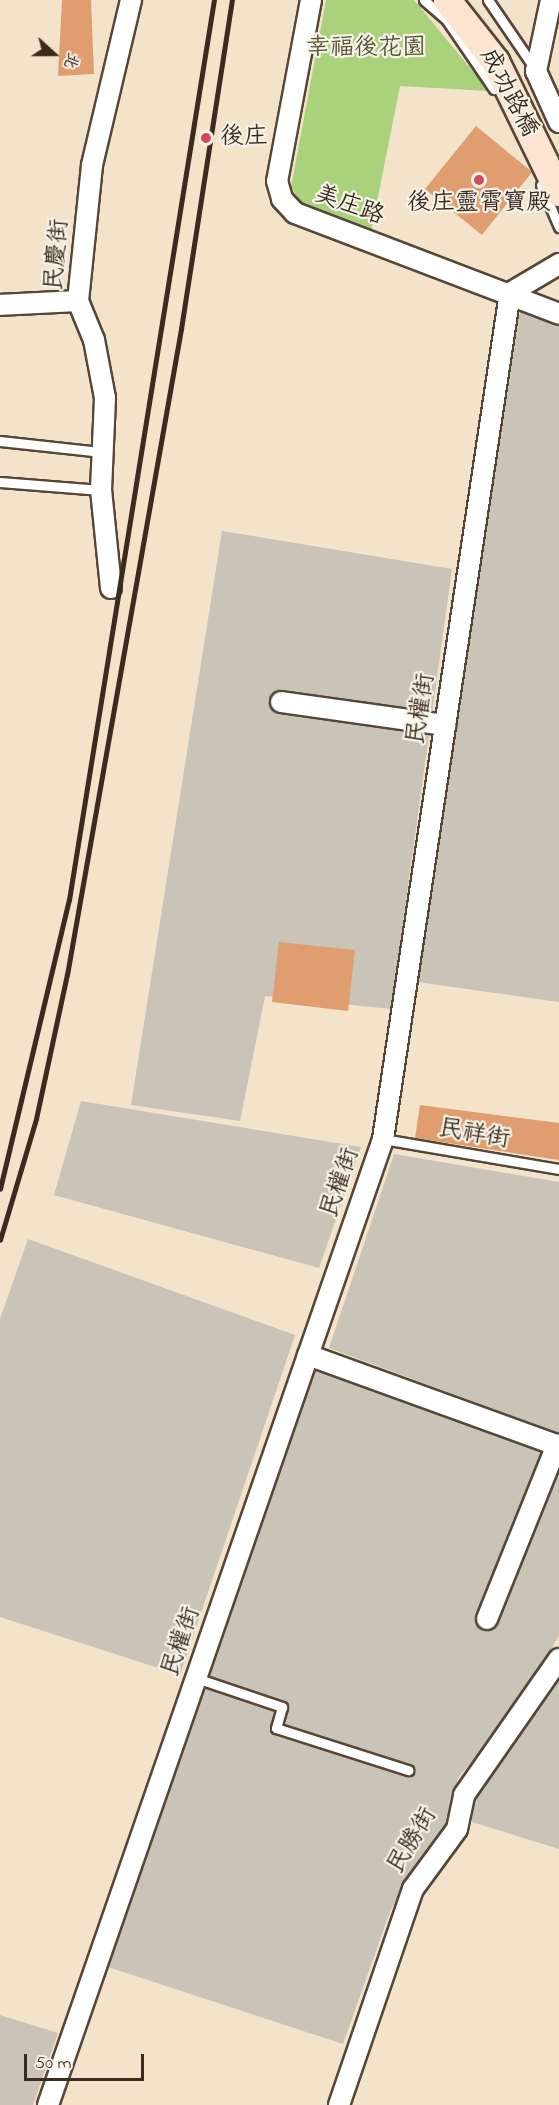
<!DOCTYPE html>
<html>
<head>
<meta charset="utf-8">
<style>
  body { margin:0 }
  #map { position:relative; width:559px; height:2105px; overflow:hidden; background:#f2e3ca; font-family:"Indie Flower","LXGW WenKai TC",sans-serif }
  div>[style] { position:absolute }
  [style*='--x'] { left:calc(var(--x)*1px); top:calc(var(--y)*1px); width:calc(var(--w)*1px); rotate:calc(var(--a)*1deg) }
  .industrial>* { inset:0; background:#c9c3b8 }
  .green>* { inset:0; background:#aad17b }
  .building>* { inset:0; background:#e09d70 }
  .roads { filter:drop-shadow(2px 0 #564638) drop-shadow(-2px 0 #564638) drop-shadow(0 2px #564638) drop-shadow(0 -2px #564638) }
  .lane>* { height:9px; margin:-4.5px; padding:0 4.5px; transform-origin:4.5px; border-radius:4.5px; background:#fff }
  .street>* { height:20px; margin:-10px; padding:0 10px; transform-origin:10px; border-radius:10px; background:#fff }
  .secondary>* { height:27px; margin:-13.5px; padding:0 13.5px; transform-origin:13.5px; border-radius:13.5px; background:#fde4d0 }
  .rail>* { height:4.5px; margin:-2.25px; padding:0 2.25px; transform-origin:2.25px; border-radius:2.25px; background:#3b2a1e }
  .dots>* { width:16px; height:16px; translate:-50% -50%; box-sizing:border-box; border:3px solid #f7f3e8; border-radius:50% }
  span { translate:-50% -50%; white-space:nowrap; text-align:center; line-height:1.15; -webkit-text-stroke:4.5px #f7f3e8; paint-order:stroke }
  .park-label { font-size:24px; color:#575435 }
  .street-label { font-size:24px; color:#3b2a1e }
  .poi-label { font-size:24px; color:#3b2a1e }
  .left { translate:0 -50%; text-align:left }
  .north { position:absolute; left:24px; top:24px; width:60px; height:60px; -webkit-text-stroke:4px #f7f3e8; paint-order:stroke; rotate:111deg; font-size:16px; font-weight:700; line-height:24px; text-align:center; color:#3b2a1e }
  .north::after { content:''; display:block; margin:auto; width:21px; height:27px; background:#3b2a1e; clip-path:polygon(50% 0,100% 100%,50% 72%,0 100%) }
  .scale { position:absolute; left:24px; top:2054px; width:120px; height:27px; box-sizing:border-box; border:3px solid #3b2a1e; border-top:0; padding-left:8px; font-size:18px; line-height:21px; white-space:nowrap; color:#3b2a1e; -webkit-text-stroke:4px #f7f3e8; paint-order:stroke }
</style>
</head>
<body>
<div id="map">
  <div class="industrial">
    <div style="clip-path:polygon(520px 310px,559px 326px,559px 1002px,417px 982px)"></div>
    <div style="clip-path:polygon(222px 531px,452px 569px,391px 1009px,265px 996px,240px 1121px,131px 1105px)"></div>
    <div style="clip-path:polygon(81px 1101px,361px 1147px,319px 1268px,54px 1195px)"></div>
    <div style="clip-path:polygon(394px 1154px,559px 1182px,559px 1433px,329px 1348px)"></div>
    <div style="clip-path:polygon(28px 1239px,295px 1335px,180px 1675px,0 1617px,0 1319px)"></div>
    <div style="clip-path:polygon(314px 1368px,559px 1457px,559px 1635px,524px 1699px,458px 1778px,446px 1830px,391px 1909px,343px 2044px,108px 1967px)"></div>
    <div style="clip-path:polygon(559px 1669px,559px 1849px,472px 1822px,470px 1795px,534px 1713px)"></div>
    <div style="clip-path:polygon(0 2015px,58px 2033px,33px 2105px,0 2105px)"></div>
  </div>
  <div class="green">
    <div style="clip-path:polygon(326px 0,414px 0,489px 91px,400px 86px,371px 232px,301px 203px,291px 187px)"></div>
  </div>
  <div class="building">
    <div style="clip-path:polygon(62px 0,91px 0,94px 74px,58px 76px)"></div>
    <div style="clip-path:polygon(476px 126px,532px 172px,482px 235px,425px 189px)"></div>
    <div style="clip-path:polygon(279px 942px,355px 950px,348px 1011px,272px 1002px)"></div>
    <div style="clip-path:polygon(420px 1105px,559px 1123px,559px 1160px,415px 1138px)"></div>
  </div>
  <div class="roads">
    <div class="lane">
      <div style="--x:424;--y:0;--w:29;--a:41"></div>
      <div style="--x:446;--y:19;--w:85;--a:55.6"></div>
      <div style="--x:488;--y:0;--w:83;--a:55.7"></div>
      <div style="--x:541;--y:185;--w:46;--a:66.8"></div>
      <div style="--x:0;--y:441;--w:103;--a:6.2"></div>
      <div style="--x:0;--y:482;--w:101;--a:4.5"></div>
      <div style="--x:383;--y:1139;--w:179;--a:9.7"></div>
      <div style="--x:196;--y:1678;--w:91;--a:18.6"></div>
      <div style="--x:282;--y:1707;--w:22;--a:106"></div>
      <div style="--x:276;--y:1728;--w:139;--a:17.7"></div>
    </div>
    <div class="street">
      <div style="--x:311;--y:0;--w:184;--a:100.6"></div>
      <div style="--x:277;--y:181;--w:19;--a:74"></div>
      <div style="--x:282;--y:199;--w:19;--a:47"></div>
      <div style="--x:295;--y:213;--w:283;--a:20.9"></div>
      <div style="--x:551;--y:0;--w:73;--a:101.9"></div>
      <div style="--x:536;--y:71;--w:56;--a:65.7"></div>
      <div style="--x:0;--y:305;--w:78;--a:-2.9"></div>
      <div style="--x:111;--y:588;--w:99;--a:-95.8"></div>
      <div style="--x:101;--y:490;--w:92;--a:-87.5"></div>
      <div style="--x:105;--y:398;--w:59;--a:-100.7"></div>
      <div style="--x:94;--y:340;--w:42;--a:-112.3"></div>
      <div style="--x:78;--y:301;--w:137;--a:-84.1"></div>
      <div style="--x:92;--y:165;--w:170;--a:-76.7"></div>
      <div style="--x:281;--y:702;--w:166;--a:8"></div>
      <div style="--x:308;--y:1355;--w:267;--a:19.9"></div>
      <div style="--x:487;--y:1619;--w:188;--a:-68.1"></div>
      <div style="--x:48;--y:2105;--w:1022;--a:-70.87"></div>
      <div style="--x:383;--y:1139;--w:855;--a:-81.46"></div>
      <div style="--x:510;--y:293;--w:57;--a:-30.6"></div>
      <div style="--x:339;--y:2105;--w:228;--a:-71.1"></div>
      <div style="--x:413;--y:1889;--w:74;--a:-53.7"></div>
      <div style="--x:457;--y:1829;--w:35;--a:-78"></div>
      <div style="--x:464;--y:1795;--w:166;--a:-55.1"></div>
    </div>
    <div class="secondary">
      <div style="--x:447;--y:0;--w:78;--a:51.8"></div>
      <div style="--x:495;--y:61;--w:146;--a:64"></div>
    </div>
  </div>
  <div class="rail">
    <div style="--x:0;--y:1189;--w:297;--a:-76.6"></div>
    <div style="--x:69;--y:900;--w:912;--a:-80.85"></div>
    <div style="--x:0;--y:1240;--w:126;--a:-73.4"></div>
    <div style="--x:36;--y:1119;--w:147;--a:-77.9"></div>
    <div style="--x:67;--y:975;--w:656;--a:-79.99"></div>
    <div style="--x:181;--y:329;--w:333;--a:-81.2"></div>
  </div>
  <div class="dots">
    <div style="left:206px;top:138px;background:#d1495b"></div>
    <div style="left:479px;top:180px;background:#d1495b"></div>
  </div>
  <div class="park-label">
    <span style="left:366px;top:49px">幸福後花園</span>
  </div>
  <div class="street-label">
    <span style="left:508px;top:93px;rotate:62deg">成功路橋</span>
    <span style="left:349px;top:206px;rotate:20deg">美庄路</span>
    <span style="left:58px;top:255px;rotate:-85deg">民慶街</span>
    <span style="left:422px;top:709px;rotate:-81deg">民權街</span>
    <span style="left:474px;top:1135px;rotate:10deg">民祥街</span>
    <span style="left:341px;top:1183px;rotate:-71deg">民權街</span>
    <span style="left:182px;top:1642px;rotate:-71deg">民權街</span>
    <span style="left:413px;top:1841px;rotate:-59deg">民勝街</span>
  </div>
  <div class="poi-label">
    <span class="left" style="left:220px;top:138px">後庄</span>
    <span style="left:479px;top:204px">後庄靈霄寶殿</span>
  </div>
  <div class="north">北</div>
  <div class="scale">50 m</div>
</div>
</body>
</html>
